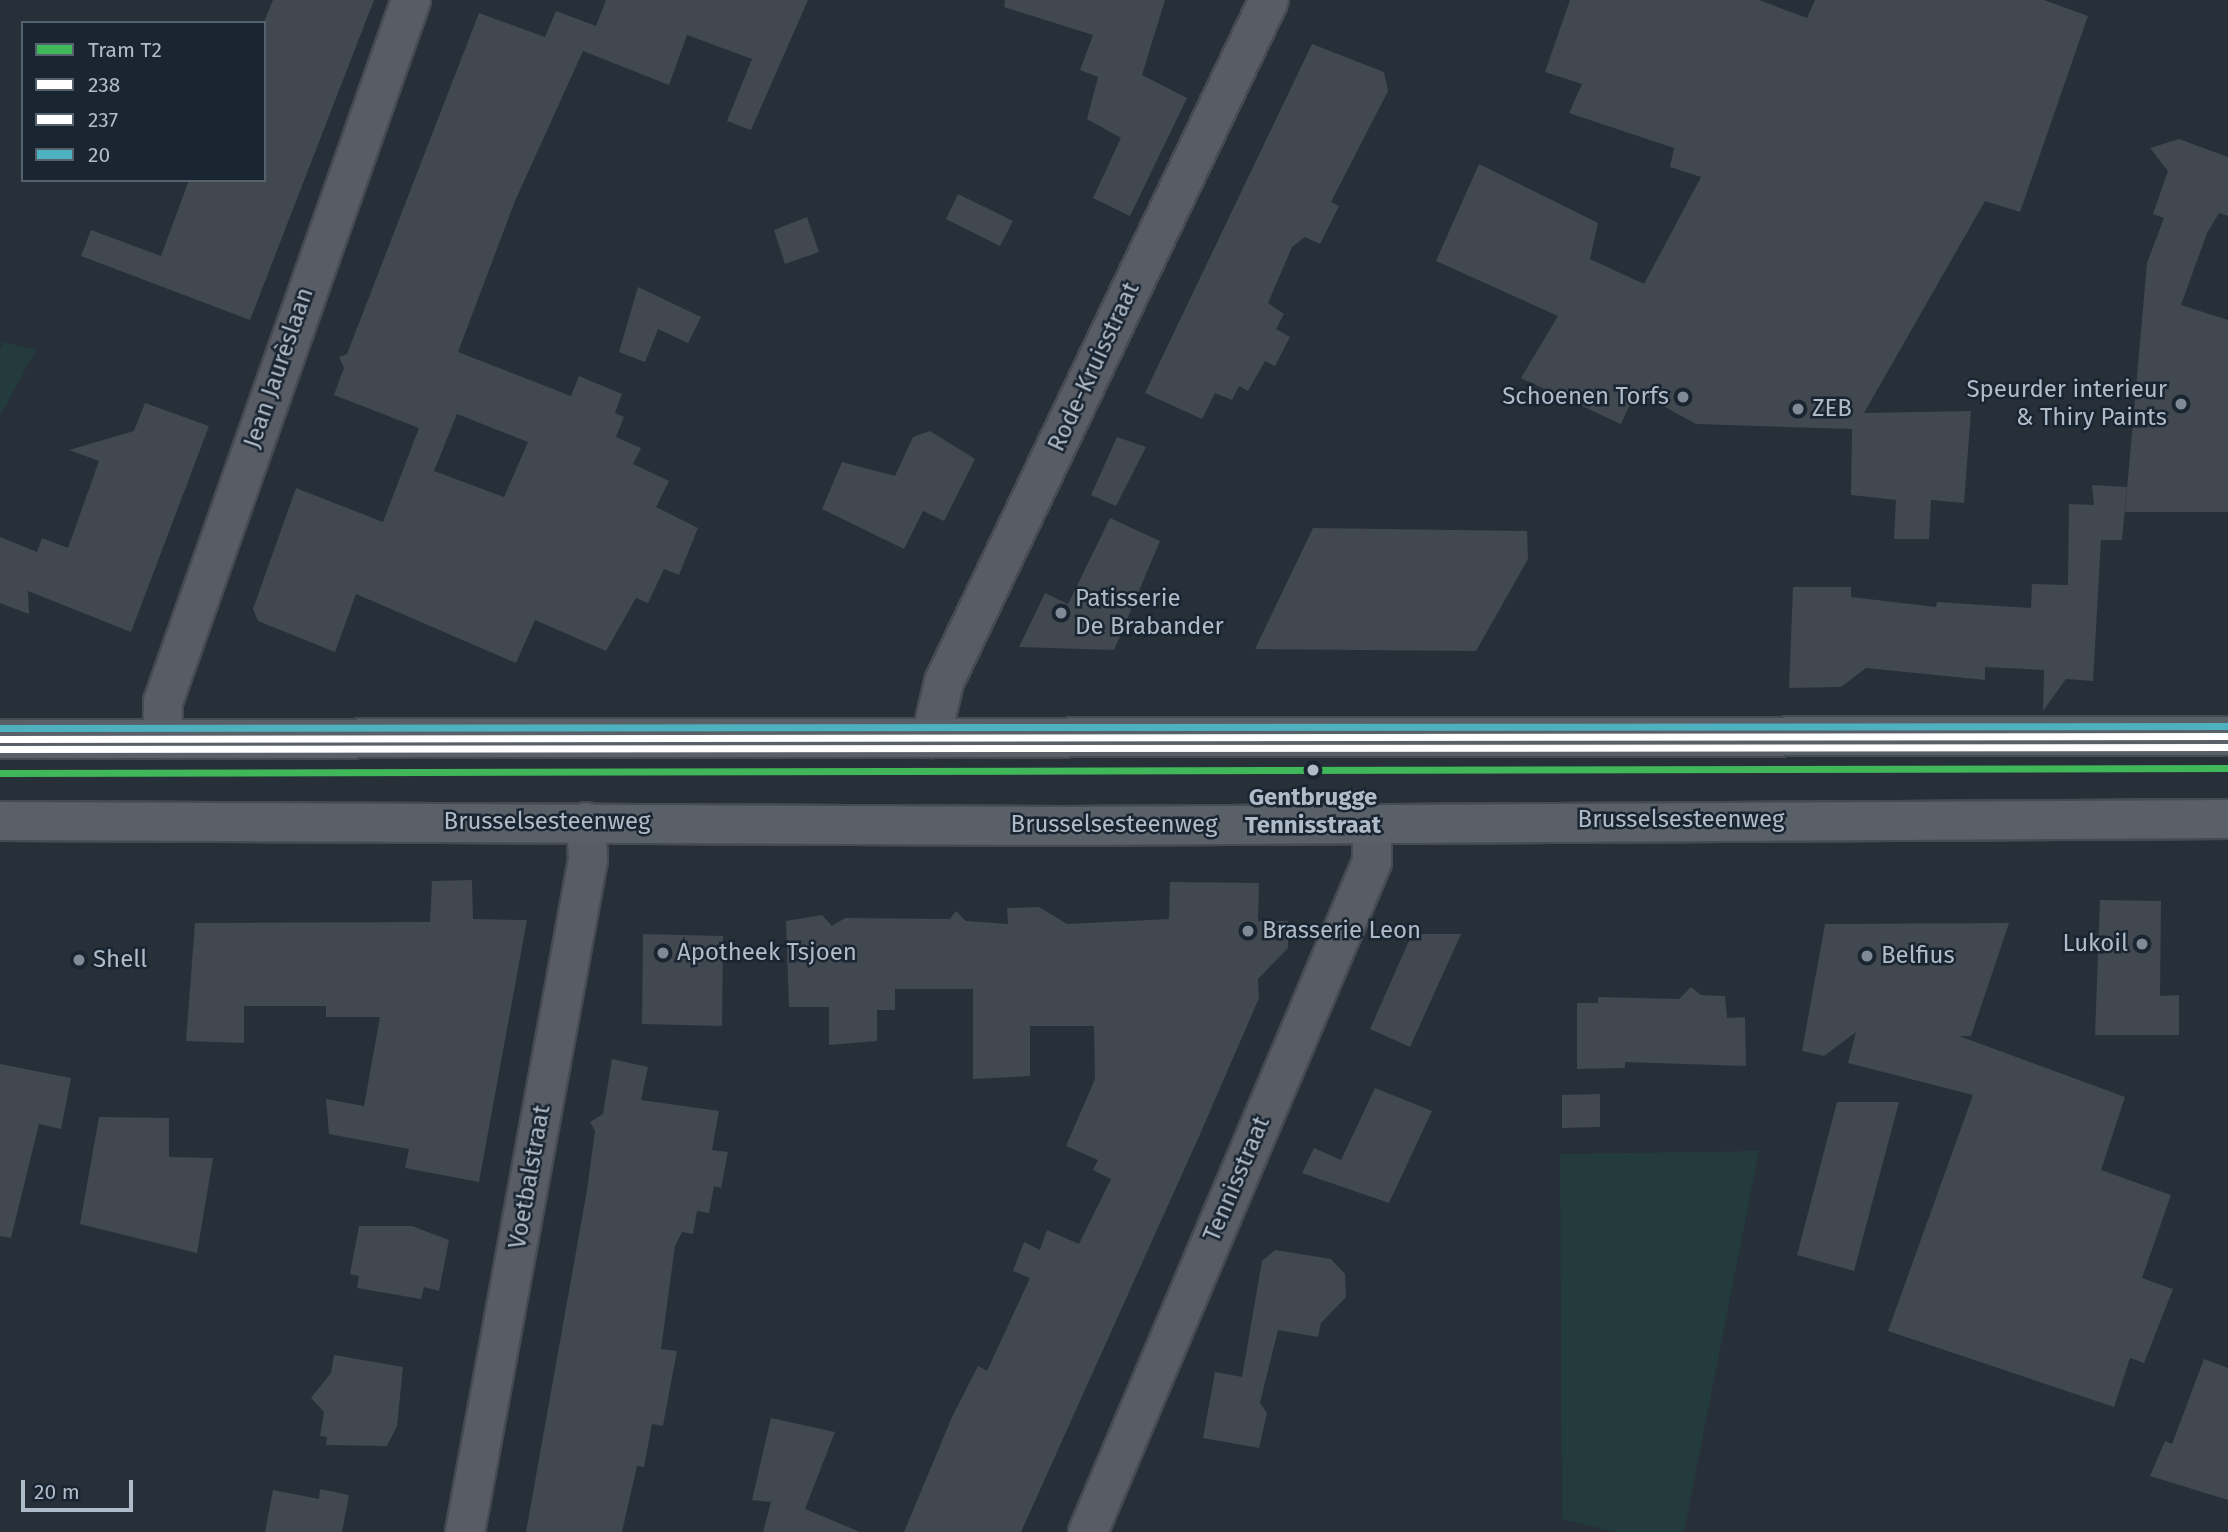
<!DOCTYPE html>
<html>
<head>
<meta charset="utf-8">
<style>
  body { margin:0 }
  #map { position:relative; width:2228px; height:1532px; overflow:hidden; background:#272f38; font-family:"Fira Sans",sans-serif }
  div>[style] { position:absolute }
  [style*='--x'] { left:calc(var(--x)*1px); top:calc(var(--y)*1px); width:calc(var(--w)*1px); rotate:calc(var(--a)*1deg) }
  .green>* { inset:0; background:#243b3e }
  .building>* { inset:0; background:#41484f }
  .roads { filter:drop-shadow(2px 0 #464b52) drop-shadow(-2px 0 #464b52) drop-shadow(0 2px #464b52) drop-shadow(0 -2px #464b52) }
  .minor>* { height:38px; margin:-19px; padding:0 19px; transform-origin:19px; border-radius:19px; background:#585d65 }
  .primary>* { height:38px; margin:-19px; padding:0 19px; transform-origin:19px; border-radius:19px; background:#5a6067 }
  .bus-1>* { height:7px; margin:-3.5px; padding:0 3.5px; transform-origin:3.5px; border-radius:3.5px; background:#fff }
  .bus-2>* { height:7px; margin:-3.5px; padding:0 3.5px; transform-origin:3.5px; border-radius:3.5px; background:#fff }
  .bus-3>* { height:7px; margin:-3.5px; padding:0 3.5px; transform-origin:3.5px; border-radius:3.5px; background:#4db1bf }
  .tram-1>* { height:7px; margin:-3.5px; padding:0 3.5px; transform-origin:3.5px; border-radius:3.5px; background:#40b85a }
  .dots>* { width:19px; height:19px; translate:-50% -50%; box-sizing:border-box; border:4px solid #1a2532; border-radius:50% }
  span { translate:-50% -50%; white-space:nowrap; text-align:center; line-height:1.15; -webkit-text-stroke:5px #1a2532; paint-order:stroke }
  .street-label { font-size:24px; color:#b0bbc9 }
  .poi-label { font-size:24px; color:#b0bbc9 }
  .right { translate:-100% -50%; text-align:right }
  .left { translate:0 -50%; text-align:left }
  .stop-label { font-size:24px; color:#b0bbc9; font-weight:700 }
  .legend { position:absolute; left:21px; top:21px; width:245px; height:161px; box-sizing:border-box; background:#1a2532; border:2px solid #56616e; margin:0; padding:9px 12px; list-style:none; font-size:21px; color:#b0bbc9 }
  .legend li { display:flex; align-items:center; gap:14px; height:35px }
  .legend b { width:35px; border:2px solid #56616e }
  .scale { position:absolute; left:21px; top:1480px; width:112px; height:32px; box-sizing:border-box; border:4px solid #b0bbc9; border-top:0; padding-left:9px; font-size:21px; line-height:24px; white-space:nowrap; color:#b0bbc9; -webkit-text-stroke:5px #1a2532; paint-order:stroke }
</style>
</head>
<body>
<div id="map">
  <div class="green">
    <div style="clip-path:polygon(3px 342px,36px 350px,0 416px,0 349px)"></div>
    <div style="clip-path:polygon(1759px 1151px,1684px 1532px,1615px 1532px,1562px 1519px,1560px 1154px)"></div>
  </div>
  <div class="building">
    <div style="clip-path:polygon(273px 0,374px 0,250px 320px,81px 256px,91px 230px,161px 256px,189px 180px,264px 180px,264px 22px)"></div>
    <div style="clip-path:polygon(evenodd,606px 0,808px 0,751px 130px,727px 121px,752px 59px,687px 35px,669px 85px,583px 51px,515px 201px,458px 352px,571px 396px,579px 376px,622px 394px,615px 413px,624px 417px,616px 437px,641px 448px,633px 464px,669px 481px,656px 507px,698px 528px,679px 575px,664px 569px,648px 603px,636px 598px,606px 651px,535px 620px,516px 663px,356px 594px,335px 652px,258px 621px,253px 609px,296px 488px,383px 522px,419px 428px,334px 395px,344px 368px,339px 357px,347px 354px,479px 13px,545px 37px,556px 11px,596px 26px,606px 0,457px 414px,528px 442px,504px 497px,434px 471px,457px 414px)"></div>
    <div style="clip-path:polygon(1005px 0,1165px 0,1142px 75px,1187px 98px,1130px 216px,1093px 198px,1121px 138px,1087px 119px,1098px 77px,1080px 70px,1093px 35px,1004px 7px)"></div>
    <div style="clip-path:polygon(1570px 0,1759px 0,1807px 18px,1815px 0,2044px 0,2088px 16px,2020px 212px,1985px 201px,1864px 413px,1971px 411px,1964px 503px,1931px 500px,1929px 539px,1894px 539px,1896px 500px,1851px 495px,1852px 429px,1696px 424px,1636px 391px,1621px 424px,1521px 378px,1558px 316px,1436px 261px,1479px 164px,1598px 223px,1590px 259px,1644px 284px,1701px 177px,1670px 167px,1674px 148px,1569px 113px,1582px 84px,1545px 72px)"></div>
    <div style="clip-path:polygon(1312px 44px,1384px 72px,1388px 91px,1331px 202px,1339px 206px,1320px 244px,1305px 237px,1292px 247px,1268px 303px,1284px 314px,1276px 329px,1290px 337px,1275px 366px,1265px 361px,1248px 391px,1239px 386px,1232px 400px,1215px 393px,1202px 419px,1145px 393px)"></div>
    <div style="clip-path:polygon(2179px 139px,2228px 157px,2228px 216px,2219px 213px,2207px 233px,2181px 305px,2228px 320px,2228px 512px,2125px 512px,2147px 263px,2164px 218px,2153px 214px,2168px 171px,2150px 148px)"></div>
    <div style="clip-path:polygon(958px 194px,1013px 221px,1000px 246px,946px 219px)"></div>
    <div style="clip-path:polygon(807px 217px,819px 252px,785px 264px,774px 230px)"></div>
    <div style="clip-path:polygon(638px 287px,701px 317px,688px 343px,658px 329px,645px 362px,619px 352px)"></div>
    <div style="clip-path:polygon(145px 403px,209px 426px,131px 632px,28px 591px,29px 614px,0 603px,0 537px,37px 552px,42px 538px,68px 548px,99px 461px,69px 450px,134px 431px)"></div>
    <div style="clip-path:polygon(930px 431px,975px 459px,944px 521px,923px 511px,904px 549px,822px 509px,842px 462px,895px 476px,913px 437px)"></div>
    <div style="clip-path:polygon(1117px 437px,1146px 447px,1116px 506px,1091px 495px)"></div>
    <div style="clip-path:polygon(2092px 485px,2127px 487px,2122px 540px,2101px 540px,2093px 681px,2066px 679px,2043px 711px,2044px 670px,1985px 667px,1985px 680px,1866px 668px,1841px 687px,1789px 688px,1793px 587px,1851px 587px,1851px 597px,1936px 607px,1937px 602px,2031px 608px,2032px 584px,2068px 585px,2069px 504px,2094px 505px)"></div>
    <div style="clip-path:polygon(1110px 518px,1160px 541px,1114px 650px,1019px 647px,1045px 593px,1068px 604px)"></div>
    <div style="clip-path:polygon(1313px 528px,1527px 531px,1528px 559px,1476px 651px,1255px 649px)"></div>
    <div style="clip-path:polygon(472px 880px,473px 919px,527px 920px,479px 1182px,405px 1168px,409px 1149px,329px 1134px,326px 1099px,364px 1106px,380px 1017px,326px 1017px,326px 1006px,244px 1006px,244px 1043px,186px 1041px,195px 923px,430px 922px,432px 881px)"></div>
    <div style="clip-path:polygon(1170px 882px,1259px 883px,1258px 921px,1288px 921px,1288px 948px,1258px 979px,1259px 998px,1201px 1132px,1021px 1532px,904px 1532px,952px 1417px,978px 1366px,987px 1371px,1030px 1278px,1013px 1271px,1024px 1242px,1040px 1250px,1047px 1230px,1079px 1244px,1111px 1179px,1093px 1170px,1098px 1160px,1066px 1146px,1095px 1079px,1094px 1026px,1030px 1026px,1030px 1076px,973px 1079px,973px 989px,895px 989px,895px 1010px,877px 1010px,877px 1041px,829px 1045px,829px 1007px,789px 1007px,786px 921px,822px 915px,832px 926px,845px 918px,950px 919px,956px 911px,966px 921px,1008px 924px,1007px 908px,1039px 907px,1067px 924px,1169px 919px)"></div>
    <div style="clip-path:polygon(2100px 900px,2161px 901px,2160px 996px,2179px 995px,2179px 1035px,2095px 1035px)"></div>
    <div style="clip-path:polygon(2009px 923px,1971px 1036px,1959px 1036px,2125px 1097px,2101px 1170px,2171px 1195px,2142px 1278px,2173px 1289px,2144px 1363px,2130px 1358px,2114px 1407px,1888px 1331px,1973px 1095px,1848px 1063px,1856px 1032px,1824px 1056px,1802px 1051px,1825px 924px)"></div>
    <div style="clip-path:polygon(643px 934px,723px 936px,722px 1026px,642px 1024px)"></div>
    <div style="clip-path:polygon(1412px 934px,1461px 934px,1410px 1047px,1370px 1029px)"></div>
    <div style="clip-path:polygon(1691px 987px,1701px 995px,1725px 996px,1727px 1018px,1745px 1017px,1746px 1066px,1625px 1062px,1625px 1068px,1577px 1069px,1577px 1003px,1598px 1003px,1598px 997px,1679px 999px)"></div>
    <div style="clip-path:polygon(612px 1059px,648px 1067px,641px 1100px,719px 1111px,712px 1150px,728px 1152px,721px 1188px,714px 1186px,709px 1213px,697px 1211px,693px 1234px,682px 1232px,675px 1246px,661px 1349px,677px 1351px,669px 1393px,663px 1426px,652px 1424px,644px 1467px,637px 1466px,622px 1532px,526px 1532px,587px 1190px,595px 1131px,590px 1122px,603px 1114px)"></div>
    <div style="clip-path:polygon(0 1064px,71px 1078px,61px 1129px,39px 1124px,11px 1238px,0 1236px)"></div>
    <div style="clip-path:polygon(1375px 1088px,1432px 1111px,1389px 1203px,1302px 1173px,1314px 1148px,1341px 1160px)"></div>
    <div style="clip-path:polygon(1600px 1094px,1600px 1127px,1562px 1128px,1562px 1095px)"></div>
    <div style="clip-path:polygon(1837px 1102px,1899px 1102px,1854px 1271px,1797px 1255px)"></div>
    <div style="clip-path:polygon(99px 1117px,169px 1118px,169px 1157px,213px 1158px,197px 1253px,80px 1224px)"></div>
    <div style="clip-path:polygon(359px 1226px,412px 1226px,449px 1240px,439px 1291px,424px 1287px,421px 1299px,357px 1288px,359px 1276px,350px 1274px)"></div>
    <div style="clip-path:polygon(1275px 1250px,1331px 1259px,1345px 1274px,1346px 1297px,1321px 1323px,1318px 1337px,1278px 1330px,1260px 1403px,1267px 1413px,1259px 1448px,1203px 1438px,1215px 1372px,1242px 1377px,1262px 1261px)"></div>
    <div style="clip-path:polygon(334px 1355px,403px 1367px,397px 1426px,387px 1446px,326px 1445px,327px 1437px,320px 1436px,324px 1412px,311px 1398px,331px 1373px)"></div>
    <div style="clip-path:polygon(2204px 1359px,2228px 1368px,2228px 1500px,2150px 1476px,2165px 1441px,2172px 1444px)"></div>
    <div style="clip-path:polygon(771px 1418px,835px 1432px,805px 1509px,860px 1532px,763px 1532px,771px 1502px,752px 1500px)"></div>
    <div style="clip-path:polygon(320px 1489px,349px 1495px,342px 1532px,265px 1532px,273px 1490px,319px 1499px)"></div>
  </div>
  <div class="roads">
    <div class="minor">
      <div style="--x:931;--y:738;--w:57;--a:-76.9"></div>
      <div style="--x:944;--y:682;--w:755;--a:-64.52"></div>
      <div style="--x:163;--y:739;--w:37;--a:-90"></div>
      <div style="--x:163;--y:702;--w:745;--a:-70.54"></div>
      <div style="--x:465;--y:1532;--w:683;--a:-79.63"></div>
      <div style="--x:588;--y:860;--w:38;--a:-93"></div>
      <div style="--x:1088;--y:1532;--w:728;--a:-67.03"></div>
      <div style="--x:1372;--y:862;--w:39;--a:-90"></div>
    </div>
    <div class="primary">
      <div style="--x:0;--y:739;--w:2228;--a:-0.08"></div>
      <div style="--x:0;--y:821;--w:1064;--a:0.27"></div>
      <div style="--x:1064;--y:826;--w:1164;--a:-0.34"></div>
    </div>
  </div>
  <div class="bus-1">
    <div style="--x:0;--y:739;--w:2228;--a:-0.08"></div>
  </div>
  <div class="bus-2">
    <div style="--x:0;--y:749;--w:2228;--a:-0.05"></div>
  </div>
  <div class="bus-3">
    <div style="--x:0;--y:728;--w:2228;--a:-0.05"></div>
  </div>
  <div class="tram-1">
    <div style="--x:0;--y:773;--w:2228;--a:-0.13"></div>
  </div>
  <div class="dots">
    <div style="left:1683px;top:397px;background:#808a96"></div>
    <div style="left:2181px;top:404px;background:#808a96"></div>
    <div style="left:1798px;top:409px;background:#808a96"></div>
    <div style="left:1061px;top:613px;background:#808a96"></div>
    <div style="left:1313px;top:770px;background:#b0bbc9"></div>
    <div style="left:1248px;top:931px;background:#808a96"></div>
    <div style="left:2142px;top:944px;background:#808a96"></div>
    <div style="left:663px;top:953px;background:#808a96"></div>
    <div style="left:1867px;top:956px;background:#808a96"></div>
    <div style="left:79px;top:960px;background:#808a96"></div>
  </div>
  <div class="street-label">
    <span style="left:1094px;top:367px;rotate:-65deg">Rode-Kruisstraat</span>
    <span style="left:279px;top:368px;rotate:-71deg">Jean Jaurèslaan</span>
    <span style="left:1681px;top:820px">Brusselsesteenweg</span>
    <span style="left:547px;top:822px">Brusselsesteenweg</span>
    <span style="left:1114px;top:825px">Brusselsesteenweg</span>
    <span style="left:530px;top:1177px;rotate:-80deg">Voetbalstraat</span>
    <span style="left:1237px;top:1179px;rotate:-67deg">Tennisstraat</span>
  </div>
  <div class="poi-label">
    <span class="right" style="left:2167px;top:404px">Speurder interieur<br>&amp; Thiry Paints</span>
    <span class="right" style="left:1669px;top:397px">Schoenen Torfs</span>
    <span class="left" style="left:1812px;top:409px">ZEB</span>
    <span class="left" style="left:1075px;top:613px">Patisserie<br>De Brabander</span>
    <span class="left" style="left:1262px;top:931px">Brasserie Leon</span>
    <span class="right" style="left:2128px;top:944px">Lukoil</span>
    <span class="left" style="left:677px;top:953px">Apotheek Tsjoen</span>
    <span class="left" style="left:1881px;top:956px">Belfius</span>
    <span class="left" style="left:93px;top:960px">Shell</span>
  </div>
  <div class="stop-label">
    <span style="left:1313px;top:812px">Gentbrugge<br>Tennisstraat</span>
  </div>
  <ul class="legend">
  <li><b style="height:9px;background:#40b85a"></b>Tram T2</li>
  <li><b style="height:9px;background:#fff"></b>238</li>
  <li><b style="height:9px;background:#fff"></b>237</li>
  <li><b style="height:9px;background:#4db1bf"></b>20</li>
  </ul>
  <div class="scale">20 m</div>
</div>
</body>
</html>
